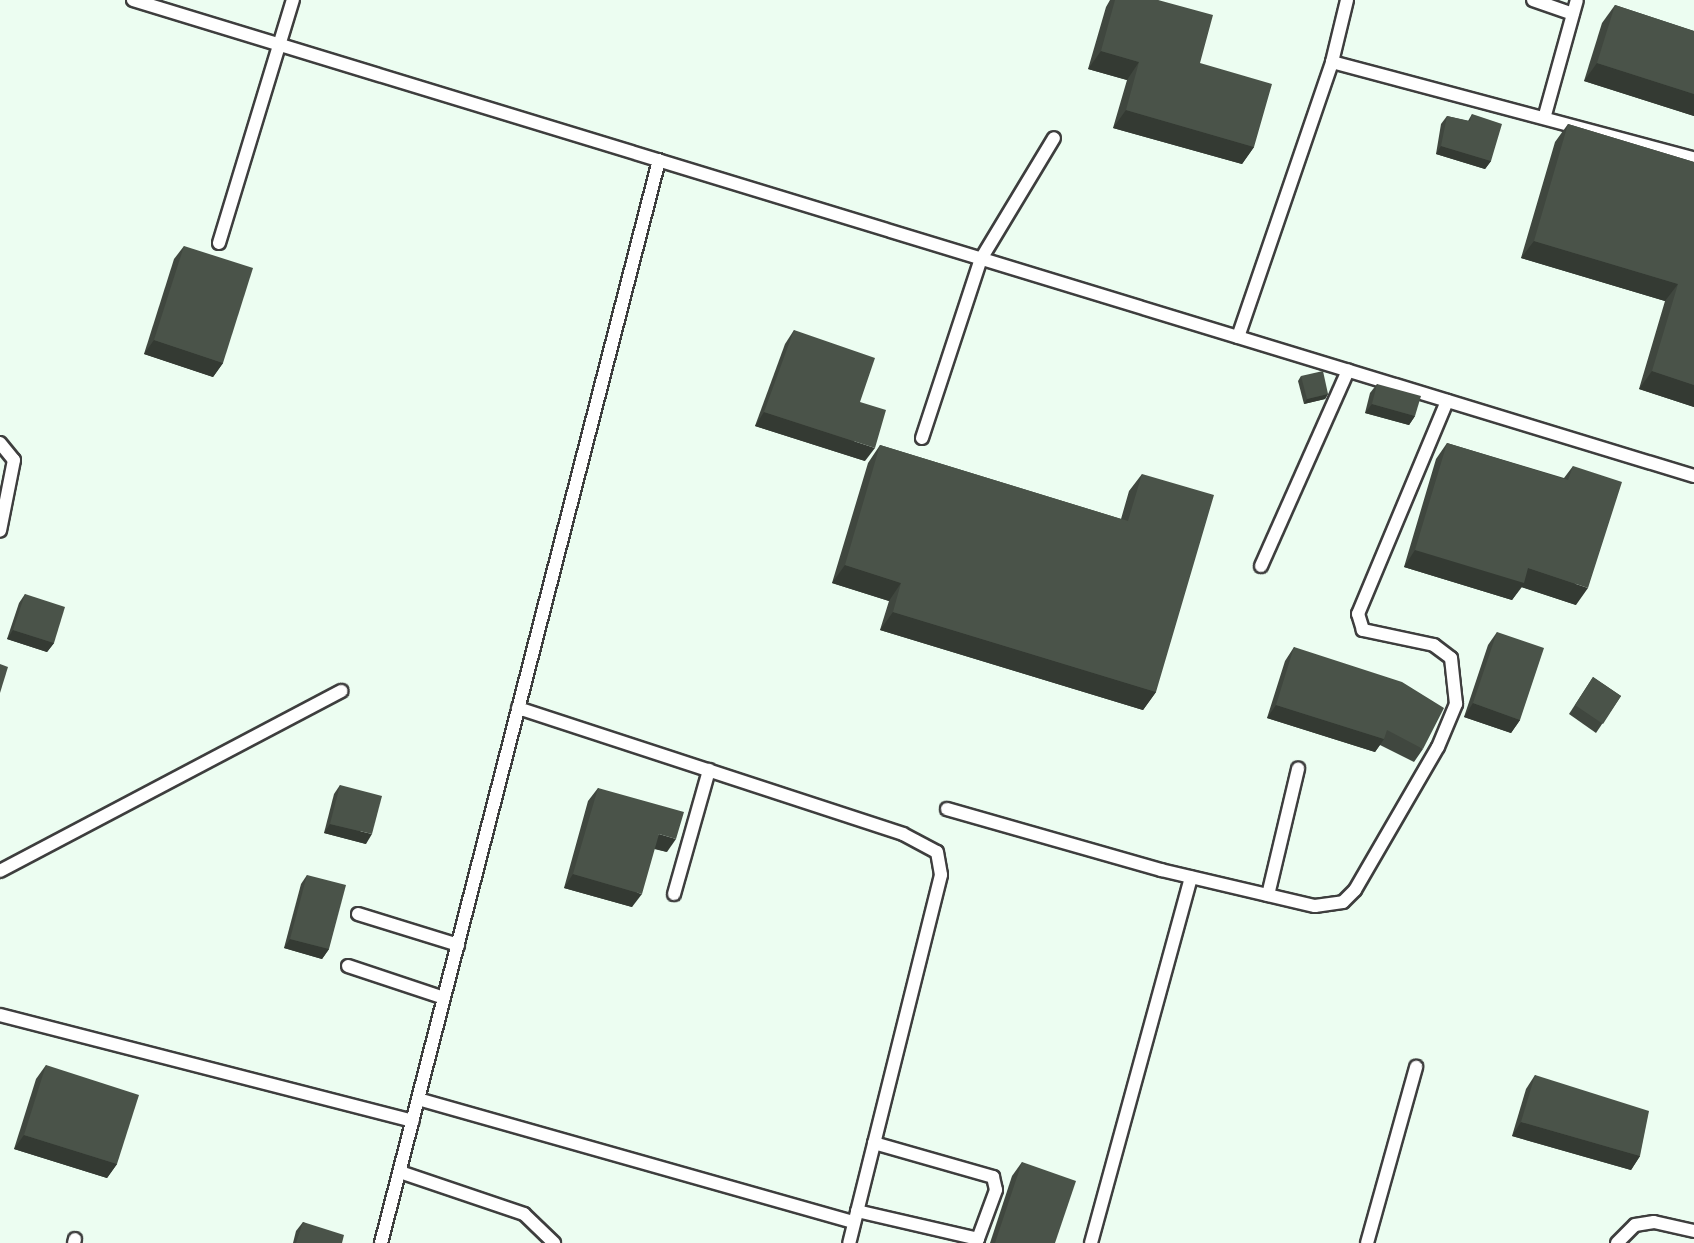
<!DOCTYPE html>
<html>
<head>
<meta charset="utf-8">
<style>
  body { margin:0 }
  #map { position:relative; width:1694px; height:1243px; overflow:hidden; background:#ecfdf1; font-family:Lora,serif }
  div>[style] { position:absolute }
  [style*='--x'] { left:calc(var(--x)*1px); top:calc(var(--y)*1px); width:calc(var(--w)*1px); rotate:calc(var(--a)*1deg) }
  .roads { filter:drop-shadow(2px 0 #3e3e3e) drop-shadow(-2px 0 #3e3e3e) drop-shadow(0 2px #3e3e3e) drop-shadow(0 -2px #3e3e3e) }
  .service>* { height:12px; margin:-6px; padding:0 6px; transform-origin:6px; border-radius:6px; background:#fff }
  .wall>* { inset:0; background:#40473f }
  .shaded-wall>* { inset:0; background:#343a33 }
  .building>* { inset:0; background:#4a5349 }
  span { translate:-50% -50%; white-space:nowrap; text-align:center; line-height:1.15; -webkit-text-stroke:8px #fff; paint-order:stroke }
</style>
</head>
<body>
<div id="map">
  <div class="roads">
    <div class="service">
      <div style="--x:133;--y:0;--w:1632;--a:16.96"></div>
      <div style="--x:1533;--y:0;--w:42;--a:19.3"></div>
      <div style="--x:1332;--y:62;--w:64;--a:-76.4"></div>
      <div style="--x:1545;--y:115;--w:119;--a:-74.5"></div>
      <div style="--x:219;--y:243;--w:254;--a:-73.1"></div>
      <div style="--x:1238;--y:337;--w:291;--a:-71.1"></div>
      <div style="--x:1332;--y:62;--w:375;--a:14.9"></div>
      <div style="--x:922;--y:438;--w:188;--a:-71.8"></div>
      <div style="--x:981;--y:259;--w:141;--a:-58.9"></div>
      <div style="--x:0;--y:443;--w:22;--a:51"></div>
      <div style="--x:14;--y:460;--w:72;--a:101.2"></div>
      <div style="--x:1261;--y:566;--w:214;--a:-66"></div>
      <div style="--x:518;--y:708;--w:405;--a:18.1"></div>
      <div style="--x:903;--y:834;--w:38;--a:28"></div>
      <div style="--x:937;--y:852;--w:23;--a:80"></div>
      <div style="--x:941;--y:875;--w:379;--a:104"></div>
      <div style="--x:947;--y:809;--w:223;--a:15.9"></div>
      <div style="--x:1161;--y:870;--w:158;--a:13.2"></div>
      <div style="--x:1315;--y:906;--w:28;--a:-8"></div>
      <div style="--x:1343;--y:902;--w:17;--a:-45"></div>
      <div style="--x:1355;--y:890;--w:165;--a:-59.9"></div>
      <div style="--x:1438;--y:747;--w:47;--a:-67.3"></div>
      <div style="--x:1456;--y:704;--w:46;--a:-96.2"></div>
      <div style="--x:1451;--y:658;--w:21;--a:-143"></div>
      <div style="--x:1434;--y:645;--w:73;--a:-168.1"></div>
      <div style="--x:1363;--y:630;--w:17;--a:-107"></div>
      <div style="--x:1358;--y:614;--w:231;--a:-67.3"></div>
      <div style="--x:0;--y:871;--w:386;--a:-27.8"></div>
      <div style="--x:674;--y:894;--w:129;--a:-74.2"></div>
      <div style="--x:1268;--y:895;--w:130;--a:-76.6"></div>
      <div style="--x:358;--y:914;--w:105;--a:17.2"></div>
      <div style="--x:348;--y:966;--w:101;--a:18.4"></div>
      <div style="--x:0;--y:1015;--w:426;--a:14.4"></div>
      <div style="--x:418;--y:1099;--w:453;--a:15.8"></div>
      <div style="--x:874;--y:1143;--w:124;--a:15.9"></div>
      <div style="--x:993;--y:1177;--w:13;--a:77"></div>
      <div style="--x:996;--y:1190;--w:52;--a:110.2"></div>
      <div style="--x:400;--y:1172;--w:131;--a:18.7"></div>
      <div style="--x:524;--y:1214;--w:42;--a:44"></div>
      <div style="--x:857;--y:1211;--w:124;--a:13"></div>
      <div style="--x:978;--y:1239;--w:4;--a:117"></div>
      <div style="--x:74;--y:1243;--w:4;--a:-76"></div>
      <div style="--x:381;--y:1243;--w:1118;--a:-75.6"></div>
      <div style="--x:1091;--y:1243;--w:379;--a:-74.7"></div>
      <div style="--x:1367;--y:1243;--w:183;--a:-74.4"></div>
      <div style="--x:1617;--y:1243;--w:25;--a:-45"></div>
      <div style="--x:1635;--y:1225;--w:19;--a:-9"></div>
      <div style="--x:1654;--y:1222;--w:41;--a:12.7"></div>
    </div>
  </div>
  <div class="wall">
    <div style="clip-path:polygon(1110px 0,1158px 0,1254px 147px,1242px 164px,1113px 128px,1127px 80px,1088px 69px,1106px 7px)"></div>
    <div style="clip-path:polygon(1615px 5px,1694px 31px,1694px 116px,1584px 81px,1602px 23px)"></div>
    <div style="clip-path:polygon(1472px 114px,1491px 161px,1485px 169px,1436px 154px,1441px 124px,1447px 116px,1468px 121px)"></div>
    <div style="clip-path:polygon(1568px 124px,1694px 162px,1694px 407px,1639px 389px,1665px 301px,1521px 258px,1555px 142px)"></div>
    <div style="clip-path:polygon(184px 246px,223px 363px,213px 377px,144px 354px,174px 259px)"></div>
    <div style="clip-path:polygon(794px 330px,865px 461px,755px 426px,785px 344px)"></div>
    <div style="clip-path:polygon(1301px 376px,1328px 394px,1325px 399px,1304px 404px,1298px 381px)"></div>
    <div style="clip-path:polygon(1377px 384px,1415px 416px,1409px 425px,1365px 413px,1370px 393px)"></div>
    <div style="clip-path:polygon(1447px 443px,1564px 478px,1573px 466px,1576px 605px,1522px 587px,1512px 600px,1404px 567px,1436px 459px)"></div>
    <div style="clip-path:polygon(880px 445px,1121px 519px,1129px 491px,1142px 474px,1156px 692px,1143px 710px,880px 630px,889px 601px,832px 583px,868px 463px)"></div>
    <div style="clip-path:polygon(25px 594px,54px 643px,47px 652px,7px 639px,19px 603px)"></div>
    <div style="clip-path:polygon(1497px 632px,1520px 720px,1511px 733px,1464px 717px,1488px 645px)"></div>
    <div style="clip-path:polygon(1294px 647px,1423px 749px,1414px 762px,1380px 745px,1375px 752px,1267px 718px,1285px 661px)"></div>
    <div style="clip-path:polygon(1593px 677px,1621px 696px,1596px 733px,1569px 714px)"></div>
    <div style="clip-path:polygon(340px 785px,366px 844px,324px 833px,334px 794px)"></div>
    <div style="clip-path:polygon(598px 788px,667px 852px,654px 849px,632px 907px,564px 888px,588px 801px)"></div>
    <div style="clip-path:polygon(307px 875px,329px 949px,322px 959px,284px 948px,301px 884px)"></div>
    <div style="clip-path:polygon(46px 1065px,117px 1164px,107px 1178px,14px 1149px,36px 1079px)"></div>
    <div style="clip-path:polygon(1535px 1075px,1640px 1156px,1631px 1170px,1512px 1136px,1526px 1089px)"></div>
    <div style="clip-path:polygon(1022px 1162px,1055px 1243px,990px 1243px,1012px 1176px)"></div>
    <div style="clip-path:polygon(303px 1222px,342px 1243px,293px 1243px,296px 1231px)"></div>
  </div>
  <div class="shaded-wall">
    <div style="clip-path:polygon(1101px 51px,1139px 62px,1127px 80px,1088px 69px)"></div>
    <div style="clip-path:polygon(1597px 63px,1694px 94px,1694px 116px,1584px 81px)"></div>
    <div style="clip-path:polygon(1126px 110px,1254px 147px,1242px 164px,1113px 128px)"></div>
    <div style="clip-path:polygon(1441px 146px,1491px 161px,1485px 169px,1436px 154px)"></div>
    <div style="clip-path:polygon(1534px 241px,1678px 284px,1665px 301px,1521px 258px)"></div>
    <div style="clip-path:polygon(154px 340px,223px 363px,213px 377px,144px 354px)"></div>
    <div style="clip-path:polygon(1652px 371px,1694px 385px,1694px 407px,1639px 389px)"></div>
    <div style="clip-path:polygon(1328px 394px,1325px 399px,1304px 404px,1307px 399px)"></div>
    <div style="clip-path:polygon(1372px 404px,1415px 416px,1409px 425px,1365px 413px)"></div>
    <div style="clip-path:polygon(764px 412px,875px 448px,865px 461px,755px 426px)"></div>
    <div style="clip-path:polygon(1415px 550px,1528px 568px,1588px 588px,1576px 605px,1521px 587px,1512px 600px,1404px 567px)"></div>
    <div style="clip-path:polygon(845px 565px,901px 583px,889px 601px,832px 583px)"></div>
    <div style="clip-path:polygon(893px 612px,1156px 692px,1143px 710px,880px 630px)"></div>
    <div style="clip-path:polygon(13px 630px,54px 643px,47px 652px,7px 639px)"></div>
    <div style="clip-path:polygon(1473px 703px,1520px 720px,1511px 733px,1464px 717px)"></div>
    <div style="clip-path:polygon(1276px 705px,1384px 739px,1375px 752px,1267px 718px)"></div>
    <div style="clip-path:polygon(330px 824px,372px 834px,366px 844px,324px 833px)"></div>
    <div style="clip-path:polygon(659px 834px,676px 839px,667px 852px,649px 847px)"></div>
    <div style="clip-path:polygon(573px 874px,642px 894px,632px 907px,564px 888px)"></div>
    <div style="clip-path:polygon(290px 939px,329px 949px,322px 959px,284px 948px)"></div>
    <div style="clip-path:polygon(1521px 1122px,1640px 1156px,1631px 1170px,1512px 1136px)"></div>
    <div style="clip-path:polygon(24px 1135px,117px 1164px,107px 1178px,14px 1149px)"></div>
  </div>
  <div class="building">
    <div style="clip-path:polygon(1115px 0,1158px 0,1213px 15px,1200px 63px,1272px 84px,1254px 147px,1126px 110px,1139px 62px,1101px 51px)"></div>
    <div style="clip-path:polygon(1615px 5px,1694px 31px,1694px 94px,1597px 63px)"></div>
    <div style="clip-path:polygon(1472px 114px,1502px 124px,1491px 161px,1441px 146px,1447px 116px,1470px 121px)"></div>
    <div style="clip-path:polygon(1568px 124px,1694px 162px,1694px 385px,1652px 371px,1678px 284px,1534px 241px)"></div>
    <div style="clip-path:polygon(184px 246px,253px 268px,223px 363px,154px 340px)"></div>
    <div style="clip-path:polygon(794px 330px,875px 358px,860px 402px,886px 410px,875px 448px,764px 412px)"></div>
    <div style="clip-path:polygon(1323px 371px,1328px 394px,1307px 399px,1301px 376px)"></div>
    <div style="clip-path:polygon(1377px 384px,1421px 396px,1415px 416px,1372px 404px)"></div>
    <div style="clip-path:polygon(1447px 443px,1568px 480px,1573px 466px,1622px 482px,1588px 588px,1528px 568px,1524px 583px,1415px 550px)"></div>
    <div style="clip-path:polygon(880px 445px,1128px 521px,1142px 474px,1214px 495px,1156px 692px,893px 612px,901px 583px,845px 565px)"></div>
    <div style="clip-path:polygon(25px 594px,65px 607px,54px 643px,13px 630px)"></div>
    <div style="clip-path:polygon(1497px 632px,1544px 648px,1520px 720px,1473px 703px)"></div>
    <div style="clip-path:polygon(1294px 647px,1402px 682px,1444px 708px,1423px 749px,1387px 730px,1384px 739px,1276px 705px)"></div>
    <div style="clip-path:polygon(0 664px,8px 667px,0 693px)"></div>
    <div style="clip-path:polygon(1593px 677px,1621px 696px,1603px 724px,1575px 705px)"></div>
    <div style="clip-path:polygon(340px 785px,382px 796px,372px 834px,330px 824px)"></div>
    <div style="clip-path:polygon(598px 788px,684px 812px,676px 839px,659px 834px,642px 894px,573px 874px)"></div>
    <div style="clip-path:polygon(307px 875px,346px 885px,329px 949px,290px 939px)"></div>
    <div style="clip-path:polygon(46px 1065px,139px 1095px,117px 1164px,24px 1135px)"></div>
    <div style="clip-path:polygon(1535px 1075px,1649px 1111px,1640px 1156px,1521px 1122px)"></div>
    <div style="clip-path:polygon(1022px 1162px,1076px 1181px,1055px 1243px,995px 1243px)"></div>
    <div style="clip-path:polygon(303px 1222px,344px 1235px,342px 1243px,296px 1243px)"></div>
  </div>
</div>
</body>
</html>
